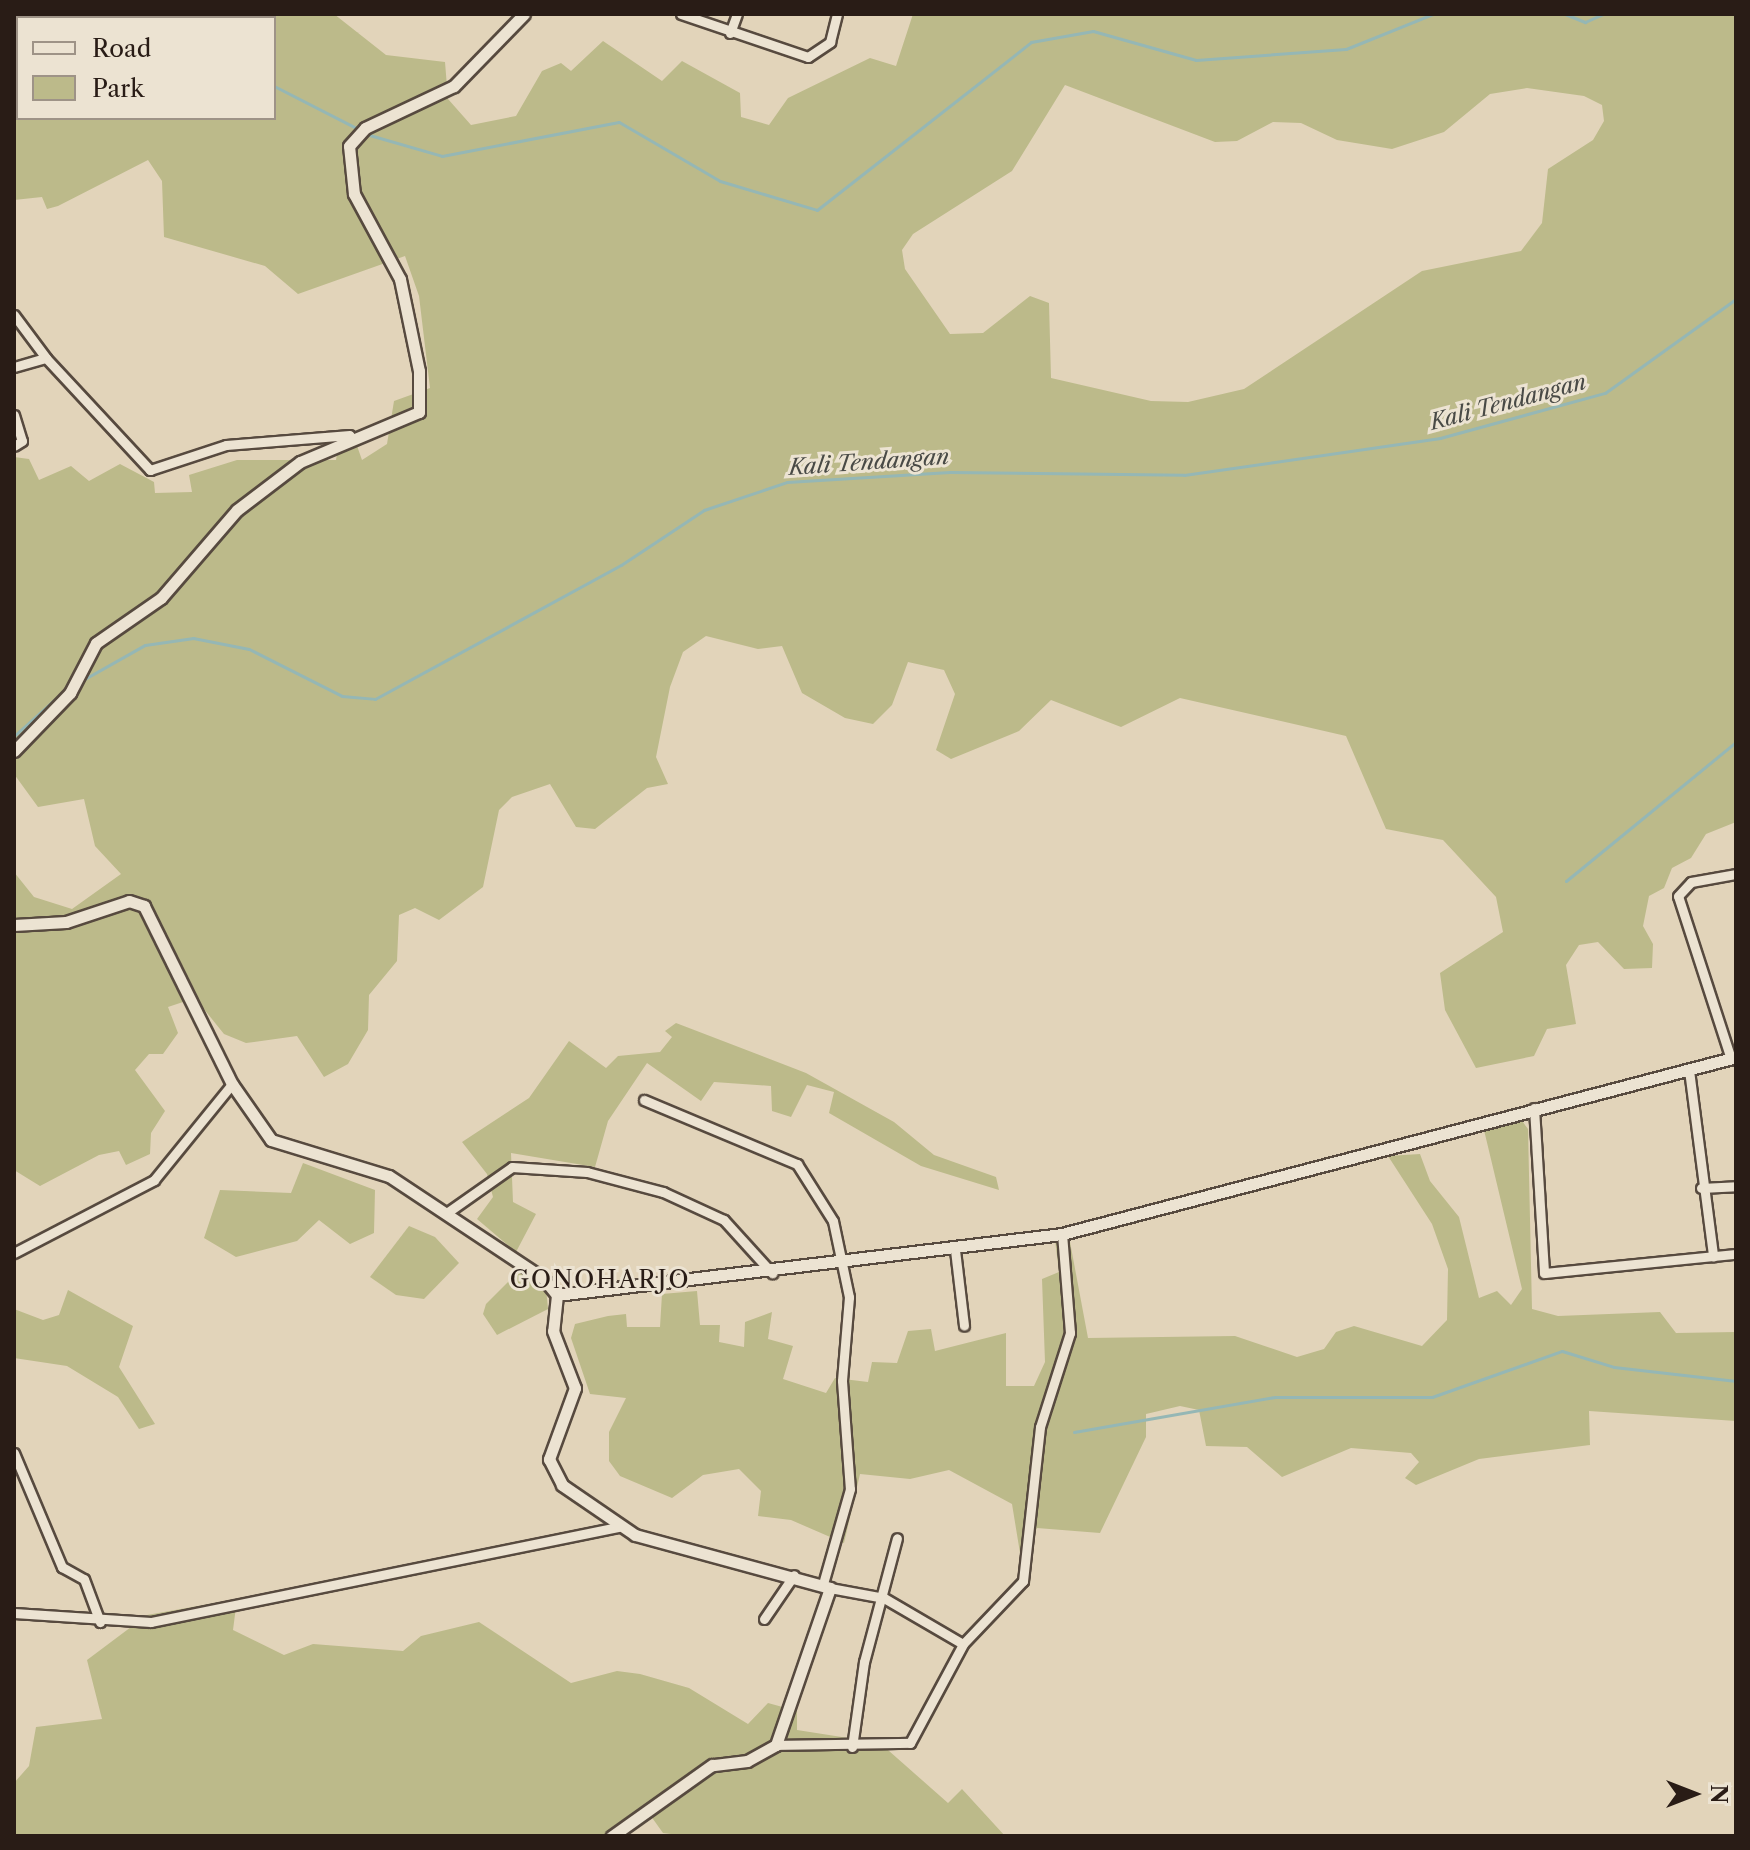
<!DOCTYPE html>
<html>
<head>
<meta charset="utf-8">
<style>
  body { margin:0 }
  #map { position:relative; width:1750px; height:1850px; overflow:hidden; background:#e2d4ba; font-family:"Libre Caslon Text",serif }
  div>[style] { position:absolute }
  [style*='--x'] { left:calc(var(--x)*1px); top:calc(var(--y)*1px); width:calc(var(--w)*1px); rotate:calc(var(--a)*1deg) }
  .green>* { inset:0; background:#bcba8a }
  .stream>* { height:3px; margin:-1.5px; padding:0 1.5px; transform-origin:1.5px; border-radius:1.5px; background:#95b7b5 }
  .roads { filter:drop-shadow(2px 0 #574a3f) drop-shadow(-2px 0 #574a3f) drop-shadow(0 2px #574a3f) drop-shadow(0 -2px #574a3f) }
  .minor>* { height:9px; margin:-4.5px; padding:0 4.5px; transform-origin:4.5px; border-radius:4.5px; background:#ece3d2 }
  .tertiary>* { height:11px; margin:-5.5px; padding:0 5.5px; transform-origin:5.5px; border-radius:5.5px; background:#ece3d2 }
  span { translate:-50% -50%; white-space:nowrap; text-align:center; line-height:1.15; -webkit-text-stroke:6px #ece3d2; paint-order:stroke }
  .water-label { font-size:22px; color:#494a46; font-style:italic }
  .quarter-label { font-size:24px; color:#291c16; letter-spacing:2px }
  .frame { position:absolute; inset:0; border:16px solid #291c16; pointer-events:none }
  .legend { position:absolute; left:16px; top:16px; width:260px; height:104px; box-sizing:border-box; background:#ece3d2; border:2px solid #9e9387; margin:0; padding:10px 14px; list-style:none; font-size:24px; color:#291c16 }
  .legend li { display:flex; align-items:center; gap:16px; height:40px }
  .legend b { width:40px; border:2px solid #9e9387 }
  .north { position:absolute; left:1654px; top:1754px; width:80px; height:80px; -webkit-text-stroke:6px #ece3d2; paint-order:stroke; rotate:90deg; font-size:22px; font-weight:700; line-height:32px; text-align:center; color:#291c16 }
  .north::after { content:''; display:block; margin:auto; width:28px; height:36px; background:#291c16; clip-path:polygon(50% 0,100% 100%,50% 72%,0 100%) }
</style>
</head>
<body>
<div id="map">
  <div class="green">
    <div style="clip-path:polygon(evenodd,112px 14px,334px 14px,386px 55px,445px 62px,448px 99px,471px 125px,516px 116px,542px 71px,561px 63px,571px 71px,603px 41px,662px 81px,682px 61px,740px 93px,741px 117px,769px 125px,788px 98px,870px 58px,896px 66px,913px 14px,1736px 14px,1736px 822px,1706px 834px,1691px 858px,1672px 868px,1664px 888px,1649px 896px,1643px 926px,1653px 944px,1652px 968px,1624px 969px,1598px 942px,1579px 945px,1566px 965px,1576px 1024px,1547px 1029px,1534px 1056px,1476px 1068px,1445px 1010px,1440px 973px,1503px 932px,1496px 897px,1443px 840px,1386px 829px,1346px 736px,1180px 698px,1121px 727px,1051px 700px,1019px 731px,951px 759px,936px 750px,955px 694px,944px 670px,908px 662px,892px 705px,873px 724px,845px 718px,802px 693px,782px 646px,758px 649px,706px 636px,683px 652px,670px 687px,656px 757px,668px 784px,647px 788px,595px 829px,576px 827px,550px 784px,512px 797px,499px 810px,483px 887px,439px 920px,415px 908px,399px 915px,397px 961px,369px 995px,368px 1030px,348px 1064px,324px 1077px,297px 1036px,246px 1043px,224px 1034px,195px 998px,168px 1007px,178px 1033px,163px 1054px,149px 1054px,135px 1070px,165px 1111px,151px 1133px,150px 1154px,126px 1165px,119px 1151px,99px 1155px,40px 1186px,14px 1170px,14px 872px,34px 897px,72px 909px,121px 874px,95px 846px,84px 799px,38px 807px,14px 774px,14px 457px,29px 459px,39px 480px,71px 466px,89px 481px,120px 464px,154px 482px,155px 493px,192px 492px,189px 475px,237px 460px,336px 460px,338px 448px,356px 443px,362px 460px,387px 444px,394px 401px,430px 388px,419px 296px,405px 256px,298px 294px,265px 266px,164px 237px,162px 181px,148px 160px,58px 206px,47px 209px,42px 197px,14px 200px,14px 24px,18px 118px,274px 118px,274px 18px,101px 18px,112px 14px,1065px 85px,1215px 142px,1237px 141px,1273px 122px,1301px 123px,1337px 140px,1392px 149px,1444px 132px,1490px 94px,1527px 88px,1584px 96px,1602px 105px,1604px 121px,1593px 140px,1548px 169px,1542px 223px,1521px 251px,1422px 271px,1244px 389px,1188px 402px,1151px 401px,1051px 378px,1049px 303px,1030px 296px,983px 333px,950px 334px,905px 269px,902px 250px,913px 234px,1012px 171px,1065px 85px)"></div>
    <div style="clip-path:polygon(676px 1023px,806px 1073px,894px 1122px,934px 1155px,996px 1177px,999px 1190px,921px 1166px,829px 1113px,834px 1092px,807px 1085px,791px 1117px,772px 1111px,771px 1086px,714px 1082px,701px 1101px,647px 1063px,608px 1121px,595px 1167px,511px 1153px,513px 1202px,536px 1214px,516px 1252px,477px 1219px,493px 1197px,487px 1174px,462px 1142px,529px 1098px,569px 1041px,606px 1068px,618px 1056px,660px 1052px,672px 1037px,665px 1031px)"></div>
    <div style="clip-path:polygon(1519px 1117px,1528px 1129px,1532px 1309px,1558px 1316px,1660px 1312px,1676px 1333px,1736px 1332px,1736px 1421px,1589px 1411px,1590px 1445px,1479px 1459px,1416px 1485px,1405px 1478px,1419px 1462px,1411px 1453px,1351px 1448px,1282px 1477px,1247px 1447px,1206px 1446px,1199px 1410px,1180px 1406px,1146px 1414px,1146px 1437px,1100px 1533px,1037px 1528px,1021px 1559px,1012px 1504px,949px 1470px,910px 1479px,860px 1474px,844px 1543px,791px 1520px,758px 1516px,761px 1491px,739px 1469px,703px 1475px,672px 1498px,620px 1476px,609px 1461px,609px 1432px,626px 1398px,590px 1394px,571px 1338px,575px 1324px,608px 1316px,626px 1314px,627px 1327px,660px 1327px,662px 1294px,697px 1291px,700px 1325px,720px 1325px,719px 1342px,744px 1347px,745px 1322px,772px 1312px,768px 1339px,793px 1346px,783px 1379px,826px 1393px,835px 1378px,868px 1382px,872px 1362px,897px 1363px,908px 1331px,931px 1329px,935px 1351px,1006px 1333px,1006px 1386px,1034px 1386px,1045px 1362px,1042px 1279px,1059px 1272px,1055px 1240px,1070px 1242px,1088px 1338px,1235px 1336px,1297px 1357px,1324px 1349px,1336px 1332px,1354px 1326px,1422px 1346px,1447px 1320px,1448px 1269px,1432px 1224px,1388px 1156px,1420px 1154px,1430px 1181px,1459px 1217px,1479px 1298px,1497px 1291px,1511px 1305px,1522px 1289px,1484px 1130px)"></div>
    <div style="clip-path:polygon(303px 1163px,375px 1190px,374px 1233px,350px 1244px,319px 1220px,297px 1241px,236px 1257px,204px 1238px,220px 1190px,291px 1193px)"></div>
    <div style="clip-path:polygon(409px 1226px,435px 1237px,459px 1263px,424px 1299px,396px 1295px,370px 1277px)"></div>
    <div style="clip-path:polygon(518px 1272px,546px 1288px,548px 1309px,497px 1335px,483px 1314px,486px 1304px)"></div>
    <div style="clip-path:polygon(68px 1290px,133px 1326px,119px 1367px,155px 1424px,139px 1429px,118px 1397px,67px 1366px,14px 1358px,14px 1309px,43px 1320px,59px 1315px)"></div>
    <div style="clip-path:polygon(237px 1599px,233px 1630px,284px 1655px,313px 1644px,403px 1651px,421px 1636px,479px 1622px,571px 1683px,617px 1671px,640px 1674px,689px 1688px,748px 1724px,768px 1703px,797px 1711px,797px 1730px,880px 1743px,948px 1803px,962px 1789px,1005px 1836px,687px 1836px,663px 1833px,643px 1805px,617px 1836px,14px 1836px,14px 1783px,29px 1766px,36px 1727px,102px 1719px,87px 1660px,147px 1615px)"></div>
  </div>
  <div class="stream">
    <div style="--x:1565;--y:14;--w:22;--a:22"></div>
    <div style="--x:1585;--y:22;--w:20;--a:-24"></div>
    <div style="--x:274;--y:86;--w:97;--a:27.1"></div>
    <div style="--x:14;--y:104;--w:4;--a:0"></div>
    <div style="--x:366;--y:134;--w:79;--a:16.1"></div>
    <div style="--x:442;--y:156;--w:180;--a:-10.9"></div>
    <div style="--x:619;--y:122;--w:117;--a:30.3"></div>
    <div style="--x:720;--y:181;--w:101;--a:16.6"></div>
    <div style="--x:817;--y:210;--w:272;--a:-38.1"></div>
    <div style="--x:1031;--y:42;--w:63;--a:-10.1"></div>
    <div style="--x:1093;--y:31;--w:107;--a:15.7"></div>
    <div style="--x:1196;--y:60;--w:150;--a:-4.2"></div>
    <div style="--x:1346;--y:49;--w:94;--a:-21.9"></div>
    <div style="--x:81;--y:681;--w:73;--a:-29.4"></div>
    <div style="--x:145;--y:645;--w:49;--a:-8.3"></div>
    <div style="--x:193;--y:638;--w:57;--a:11.1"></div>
    <div style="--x:249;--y:649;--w:104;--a:26.8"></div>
    <div style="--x:342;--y:696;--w:33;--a:5"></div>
    <div style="--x:375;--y:699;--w:280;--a:-28.6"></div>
    <div style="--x:621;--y:565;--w:100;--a:-33.5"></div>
    <div style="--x:704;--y:510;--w:88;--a:-18.6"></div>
    <div style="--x:787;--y:482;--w:163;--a:-3.5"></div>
    <div style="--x:950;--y:472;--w:234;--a:0.7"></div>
    <div style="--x:1184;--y:475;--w:259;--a:-8.2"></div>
    <div style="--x:1440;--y:438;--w:171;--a:-15.3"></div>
    <div style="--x:1605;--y:393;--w:161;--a:-35.7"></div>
    <div style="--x:14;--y:736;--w:67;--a:-42"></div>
    <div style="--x:1566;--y:881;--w:220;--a:-39.3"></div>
    <div style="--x:1074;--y:1432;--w:204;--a:-9.9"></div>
    <div style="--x:1275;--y:1397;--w:157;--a:0"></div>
    <div style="--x:1432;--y:1397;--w:138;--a:-19.5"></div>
    <div style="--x:1562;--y:1351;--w:54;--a:17.1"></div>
    <div style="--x:1614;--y:1367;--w:123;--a:6.5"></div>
  </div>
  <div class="roads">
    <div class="minor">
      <div style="--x:681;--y:14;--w:134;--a:18.7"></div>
      <div style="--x:808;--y:57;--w:27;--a:-34"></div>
      <div style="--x:830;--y:42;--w:29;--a:-76"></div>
      <div style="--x:730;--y:33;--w:20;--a:-70"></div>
      <div style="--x:14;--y:315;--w:54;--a:53.3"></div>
      <div style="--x:14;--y:367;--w:33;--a:-16"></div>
      <div style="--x:46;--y:358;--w:153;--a:47.1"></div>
      <div style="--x:150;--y:470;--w:80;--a:-18.2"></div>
      <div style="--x:226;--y:445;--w:124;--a:-4.6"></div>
      <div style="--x:14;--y:415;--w:27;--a:73"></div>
      <div style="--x:22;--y:441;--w:9;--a:148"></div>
      <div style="--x:1731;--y:1059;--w:171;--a:-108"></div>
      <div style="--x:1678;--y:896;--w:19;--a:-47"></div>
      <div style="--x:1691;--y:882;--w:46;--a:-10.1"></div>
      <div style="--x:1689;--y:1070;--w:188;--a:82.6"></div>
      <div style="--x:644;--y:1100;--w:166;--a:22.7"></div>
      <div style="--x:797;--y:1164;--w:67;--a:57.7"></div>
      <div style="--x:833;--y:1221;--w:78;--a:78.1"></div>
      <div style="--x:849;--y:1297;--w:84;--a:94.8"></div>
      <div style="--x:842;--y:1381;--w:108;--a:85.8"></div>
      <div style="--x:850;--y:1489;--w:95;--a:105.9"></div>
      <div style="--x:1534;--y:1108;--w:165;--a:86.5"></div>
      <div style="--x:1544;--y:1273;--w:193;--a:-5.7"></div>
      <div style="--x:1701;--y:1188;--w:35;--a:-3"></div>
      <div style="--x:448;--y:1212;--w:78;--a:-35.1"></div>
      <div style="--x:512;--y:1167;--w:75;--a:3.8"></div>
      <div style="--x:587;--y:1172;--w:79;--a:14.7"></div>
      <div style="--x:663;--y:1192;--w:67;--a:24.7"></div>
      <div style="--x:724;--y:1220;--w:72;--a:47.8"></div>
      <div style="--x:955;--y:1250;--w:76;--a:83.2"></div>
      <div style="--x:14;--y:1253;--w:158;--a:-27.5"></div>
      <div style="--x:154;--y:1180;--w:124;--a:-50.9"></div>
      <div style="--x:14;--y:1453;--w:124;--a:67.2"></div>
      <div style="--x:62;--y:1567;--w:25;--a:29"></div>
      <div style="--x:84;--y:1579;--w:46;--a:69.6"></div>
      <div style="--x:830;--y:1588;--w:55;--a:10.5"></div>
      <div style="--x:884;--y:1598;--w:91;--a:30.2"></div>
      <div style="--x:14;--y:1613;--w:137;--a:3.8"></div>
      <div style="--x:151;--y:1622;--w:477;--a:-11.5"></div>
      <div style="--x:764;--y:1619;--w:53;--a:-55.7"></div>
      <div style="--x:776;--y:1745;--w:134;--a:-0.9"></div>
      <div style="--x:910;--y:1743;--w:112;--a:-61.8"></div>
      <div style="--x:963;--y:1644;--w:87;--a:-46.4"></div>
      <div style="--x:1023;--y:1581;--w:155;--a:-83.7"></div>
      <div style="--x:1040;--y:1427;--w:99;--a:-72.3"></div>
      <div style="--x:1070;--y:1333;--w:99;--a:-94.6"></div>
      <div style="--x:852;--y:1747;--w:86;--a:-82"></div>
      <div style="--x:864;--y:1662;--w:128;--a:-75.1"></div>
    </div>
    <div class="tertiary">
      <div style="--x:14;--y:751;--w:81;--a:-46"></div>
      <div style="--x:70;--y:693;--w:56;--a:-62.5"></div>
      <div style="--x:96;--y:643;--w:79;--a:-34.7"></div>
      <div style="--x:161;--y:598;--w:116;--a:-49.2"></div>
      <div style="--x:237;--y:510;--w:79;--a:-37.3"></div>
      <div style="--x:300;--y:462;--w:129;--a:-22.8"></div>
      <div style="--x:419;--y:412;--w:41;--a:-90"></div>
      <div style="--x:419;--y:371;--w:94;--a:-101.7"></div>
      <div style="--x:400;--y:279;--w:97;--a:-118.4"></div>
      <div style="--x:354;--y:194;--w:48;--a:-95.9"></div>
      <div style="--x:349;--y:146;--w:24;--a:-48"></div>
      <div style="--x:365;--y:128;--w:98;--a:-25.3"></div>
      <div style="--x:454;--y:86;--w:100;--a:-45.8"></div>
      <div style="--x:14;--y:925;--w:52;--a:-3.3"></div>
      <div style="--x:66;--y:922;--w:66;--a:-18.4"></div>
      <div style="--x:129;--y:901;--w:16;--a:18"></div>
      <div style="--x:144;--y:906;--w:199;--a:63.7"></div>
      <div style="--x:232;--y:1084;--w:68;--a:55.1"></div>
      <div style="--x:271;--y:1140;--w:123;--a:17"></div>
      <div style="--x:389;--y:1176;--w:186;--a:33.6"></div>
      <div style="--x:544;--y:1279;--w:21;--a:51"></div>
      <div style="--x:557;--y:1295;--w:509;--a:-6.89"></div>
      <div style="--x:1062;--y:1234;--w:697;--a:-14.71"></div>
      <div style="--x:557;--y:1295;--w:36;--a:96"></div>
      <div style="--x:553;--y:1331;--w:61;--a:68.9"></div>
      <div style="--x:575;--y:1388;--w:76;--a:110.1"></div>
      <div style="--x:549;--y:1459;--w:29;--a:63"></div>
      <div style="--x:562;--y:1485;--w:88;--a:34.4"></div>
      <div style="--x:635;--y:1535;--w:202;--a:15.2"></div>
      <div style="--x:830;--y:1588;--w:166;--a:109"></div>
      <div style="--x:776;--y:1745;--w:33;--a:151"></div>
      <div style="--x:747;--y:1761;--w:35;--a:173"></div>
      <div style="--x:712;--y:1765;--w:123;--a:144.6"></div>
    </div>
  </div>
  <div class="water-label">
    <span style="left:1508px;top:402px;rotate:-15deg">Kali Tendangan</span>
    <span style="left:869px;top:462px;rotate:-4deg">Kali Tendangan</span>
  </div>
  <div class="quarter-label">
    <span style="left:600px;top:1280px">GONOHARJO</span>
  </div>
  <div class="frame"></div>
  <ul class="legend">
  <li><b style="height:10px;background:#ece3d2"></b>Road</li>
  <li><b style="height:22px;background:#bcba8a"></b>Park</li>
  </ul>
  <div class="north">N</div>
</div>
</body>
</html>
